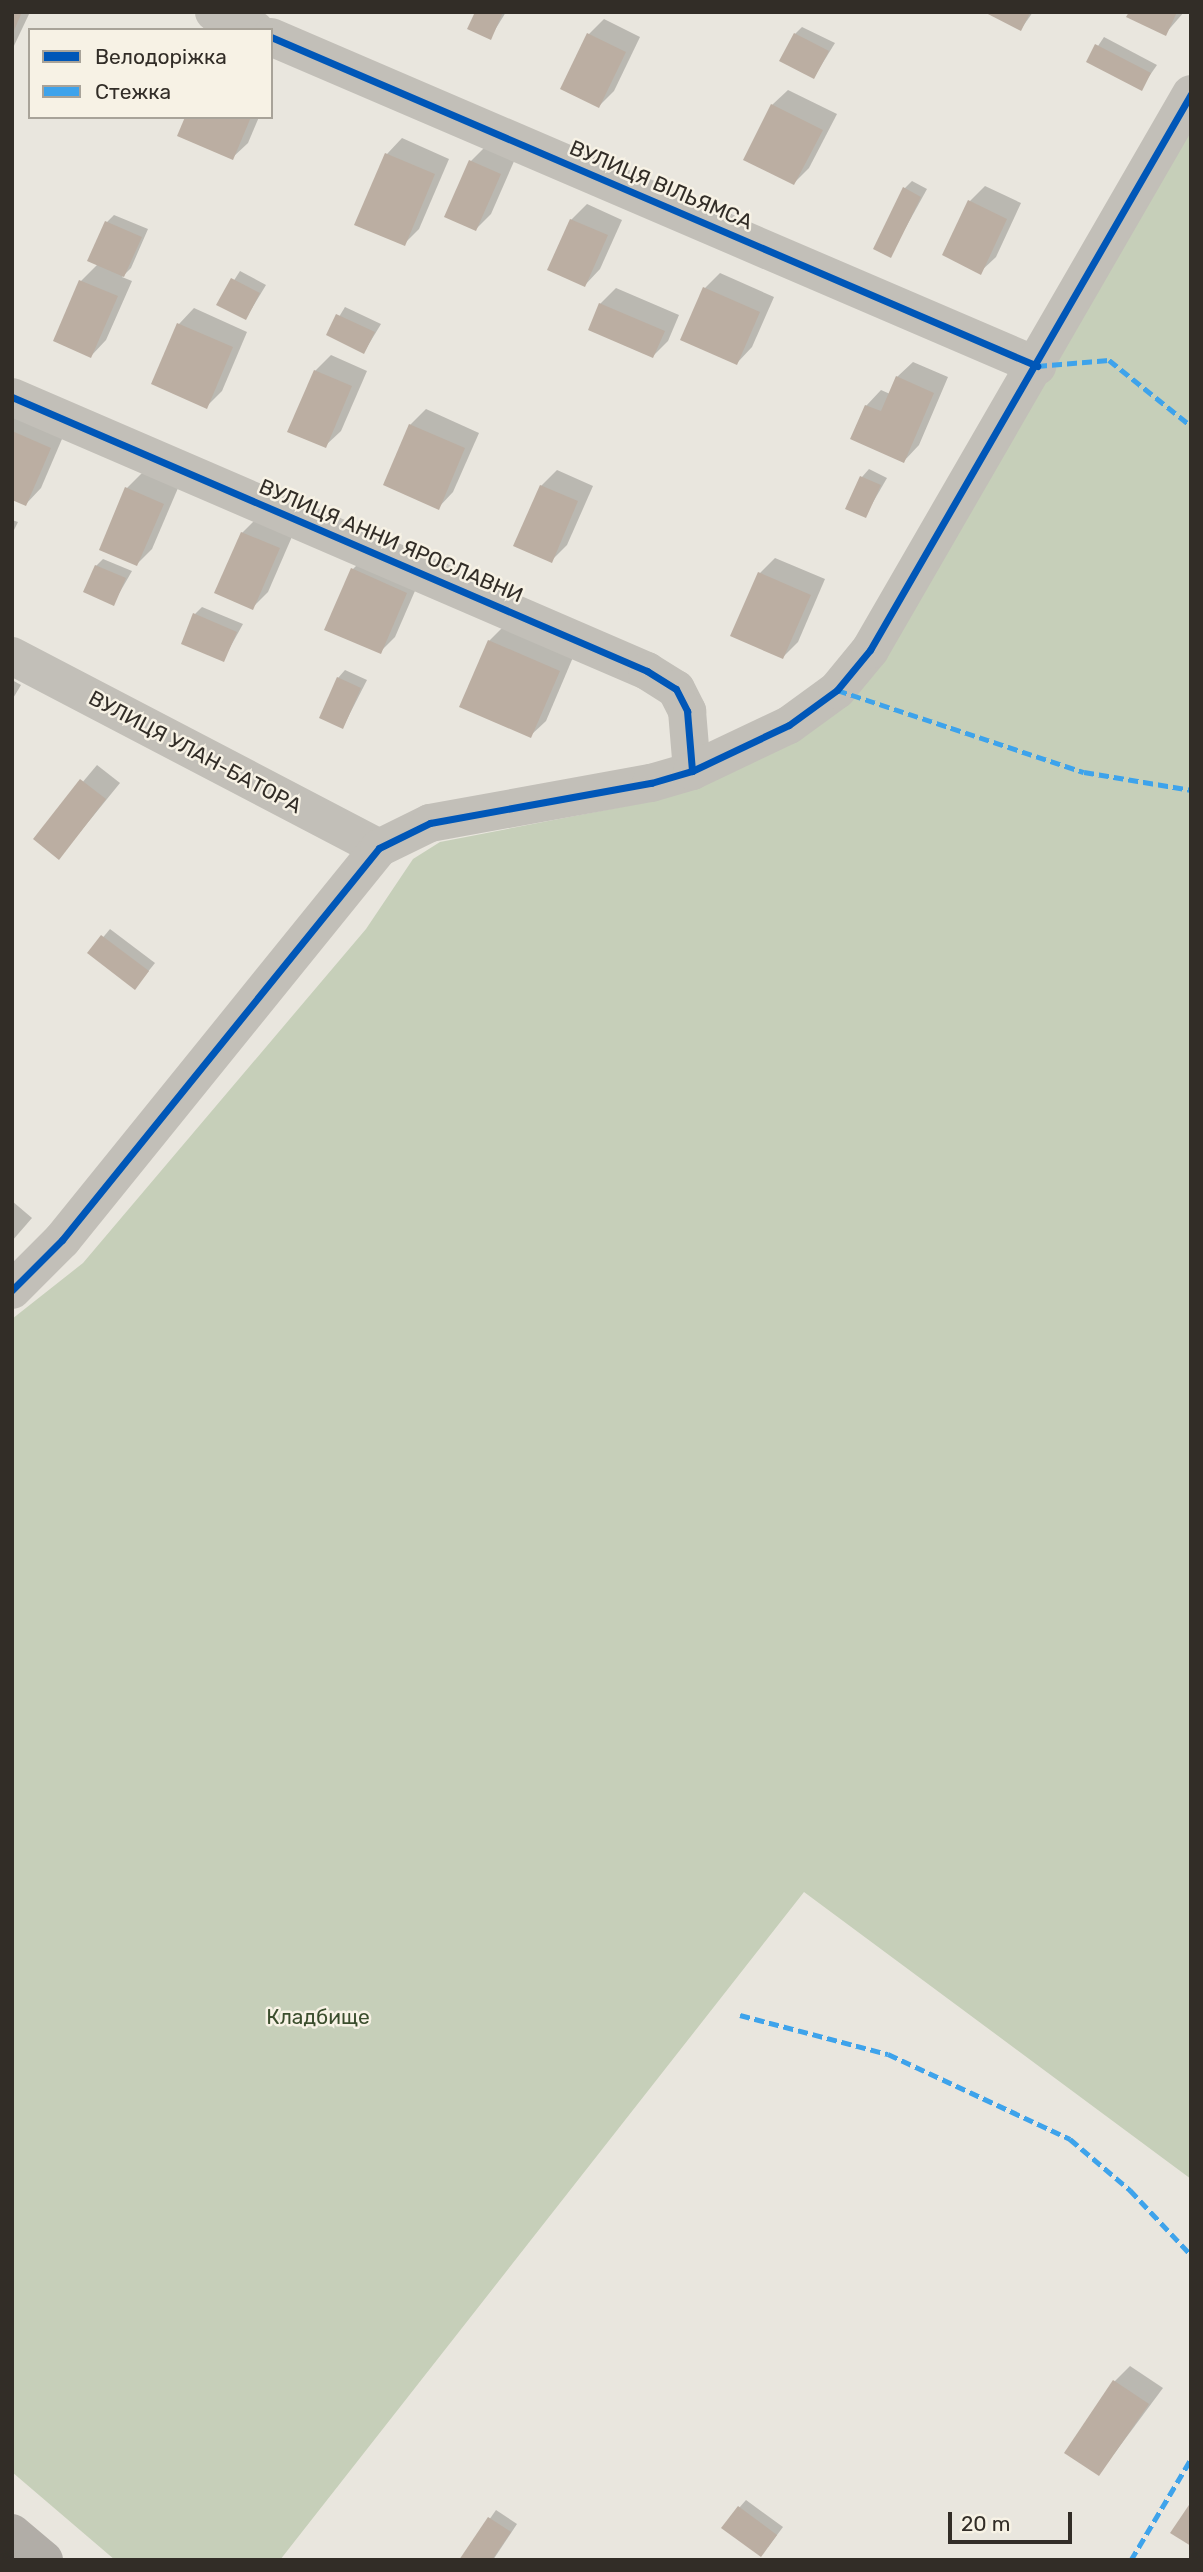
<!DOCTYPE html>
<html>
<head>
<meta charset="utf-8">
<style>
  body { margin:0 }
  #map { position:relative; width:1203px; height:2572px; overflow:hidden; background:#e9e6de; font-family:Rubik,sans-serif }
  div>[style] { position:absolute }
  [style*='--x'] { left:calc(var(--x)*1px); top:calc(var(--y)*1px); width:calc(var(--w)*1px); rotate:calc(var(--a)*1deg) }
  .green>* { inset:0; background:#c6cfb9 }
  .shadow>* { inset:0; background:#0003 }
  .building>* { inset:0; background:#bbaea2 }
  .minor>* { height:38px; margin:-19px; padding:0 19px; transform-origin:19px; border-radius:19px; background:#c2bfb8 }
  .major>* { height:38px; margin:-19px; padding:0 19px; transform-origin:19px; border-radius:19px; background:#b1ada7 }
  .quiet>* { height:5px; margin-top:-2.5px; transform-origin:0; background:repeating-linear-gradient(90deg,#3ea3eb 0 10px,transparent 0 15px) }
  .cycleway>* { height:7px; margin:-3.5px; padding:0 3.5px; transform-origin:3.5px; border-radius:3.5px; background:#0057b8 }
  span { translate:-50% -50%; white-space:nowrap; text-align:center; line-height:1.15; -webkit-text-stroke:5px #f7f2e5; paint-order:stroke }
  .street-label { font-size:21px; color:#322d27 }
  .park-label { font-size:21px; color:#3b4e2d }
  .frame { position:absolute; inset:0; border:14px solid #322d27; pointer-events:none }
  .legend { position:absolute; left:28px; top:28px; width:245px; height:91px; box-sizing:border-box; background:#f7f2e5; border:2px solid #a8a399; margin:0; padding:9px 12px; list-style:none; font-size:21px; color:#322d27 }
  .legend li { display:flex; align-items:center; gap:14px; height:35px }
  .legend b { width:35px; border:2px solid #a8a399 }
  .scale { position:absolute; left:948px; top:2512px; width:124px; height:32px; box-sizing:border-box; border:4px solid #322d27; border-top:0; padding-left:9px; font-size:21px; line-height:24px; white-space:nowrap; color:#322d27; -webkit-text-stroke:5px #f7f2e5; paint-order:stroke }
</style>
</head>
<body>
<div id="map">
  <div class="green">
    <div style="clip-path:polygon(1191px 120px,1191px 2179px,804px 1892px,280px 2560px,115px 2560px,12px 2472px,12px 1319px,83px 1263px,366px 929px,413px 859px,440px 842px,642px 803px,843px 705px)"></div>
  </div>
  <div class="shadow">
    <div style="clip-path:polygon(12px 12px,30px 12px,12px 50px)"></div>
    <div style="clip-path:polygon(477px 12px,506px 12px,490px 38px)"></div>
    <div style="clip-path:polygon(987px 12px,1033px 12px,1021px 29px)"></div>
    <div style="clip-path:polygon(1131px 12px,1184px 12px,1165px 34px)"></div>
    <div style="clip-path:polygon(604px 19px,640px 37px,614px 91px,599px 106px,589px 34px)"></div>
    <div style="clip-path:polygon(802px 27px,835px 43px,814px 77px,795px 34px)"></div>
    <div style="clip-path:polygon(1104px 37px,1157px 65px,1141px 88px,1088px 61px)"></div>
    <div style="clip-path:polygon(788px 90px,837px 114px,809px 168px,794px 183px,772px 105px)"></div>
    <div style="clip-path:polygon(187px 117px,259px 117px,248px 143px,232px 158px)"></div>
    <div style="clip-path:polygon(402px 138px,449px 159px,419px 229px,404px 244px,387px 154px)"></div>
    <div style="clip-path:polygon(486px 146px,515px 159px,491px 214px,476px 229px,471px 161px)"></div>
    <div style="clip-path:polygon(912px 181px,927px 189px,890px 256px,905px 188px)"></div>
    <div style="clip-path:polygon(985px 186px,1021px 203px,996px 257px,980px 272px,970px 201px)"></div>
    <div style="clip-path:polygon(587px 204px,622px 220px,600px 269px,585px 285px,550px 270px,571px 220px)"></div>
    <div style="clip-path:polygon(114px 215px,148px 229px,131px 268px,122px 277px,132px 281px,106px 340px,91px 356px,81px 281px,98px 264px,107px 222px)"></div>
    <div style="clip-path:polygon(240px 271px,266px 285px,246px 318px,219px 304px)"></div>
    <div style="clip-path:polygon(720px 273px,774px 297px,752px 347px,737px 363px,705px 288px)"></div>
    <div style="clip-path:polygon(616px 288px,679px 315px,668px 341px,653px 356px,600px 304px)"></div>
    <div style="clip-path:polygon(345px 307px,381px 324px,364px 352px,328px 335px)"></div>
    <div style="clip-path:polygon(194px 308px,247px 332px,222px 391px,206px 407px,153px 383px,179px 324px)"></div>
    <div style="clip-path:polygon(331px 355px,367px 371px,341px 431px,325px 446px,290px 431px,315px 371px)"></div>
    <div style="clip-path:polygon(913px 362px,948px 377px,919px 445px,904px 461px,866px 406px,881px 390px,890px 394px,897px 377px)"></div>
    <div style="clip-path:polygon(426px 409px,479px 433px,453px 492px,438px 508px,410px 425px)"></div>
    <div style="clip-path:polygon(12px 415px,65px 432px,41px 488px,26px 504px,12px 498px)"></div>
    <div style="clip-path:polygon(869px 469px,887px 478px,865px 516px,862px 477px)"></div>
    <div style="clip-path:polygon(557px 470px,593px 486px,567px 545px,551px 561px,541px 486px)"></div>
    <div style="clip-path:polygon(142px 473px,178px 488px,152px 549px,137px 564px,127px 488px)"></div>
    <div style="clip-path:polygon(258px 517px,294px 532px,268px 592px,252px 608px,242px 533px)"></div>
    <div style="clip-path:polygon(12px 520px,18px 522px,12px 534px)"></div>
    <div style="clip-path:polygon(368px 554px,421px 577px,395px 637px,380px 652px,353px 569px)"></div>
    <div style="clip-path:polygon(775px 558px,825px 579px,798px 642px,783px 657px,760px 573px)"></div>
    <div style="clip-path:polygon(103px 559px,132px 571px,113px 604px,96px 566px)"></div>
    <div style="clip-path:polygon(202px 607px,243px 624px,223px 660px,195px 614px)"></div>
    <div style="clip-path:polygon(505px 625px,574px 655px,546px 721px,530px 736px,489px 641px)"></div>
    <div style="clip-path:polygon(345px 670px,367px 680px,343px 727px,338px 678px)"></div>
    <div style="clip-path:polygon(12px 680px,21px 685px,12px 700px)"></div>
    <div style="clip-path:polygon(97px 765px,120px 783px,59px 858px,35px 839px)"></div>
    <div style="clip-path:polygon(110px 929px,155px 963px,135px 988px,90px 953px)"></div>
    <div style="clip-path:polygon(12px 1201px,32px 1218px,12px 1241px)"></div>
    <div style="clip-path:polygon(1130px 2366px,1163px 2388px,1099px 2474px,1115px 2381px)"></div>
    <div style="clip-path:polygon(746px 2500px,783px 2527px,768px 2547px,739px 2508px)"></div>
    <div style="clip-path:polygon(496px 2510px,517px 2524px,493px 2560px,461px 2560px)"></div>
  </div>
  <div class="building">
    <div style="clip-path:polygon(12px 12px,22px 12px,12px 35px)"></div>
    <div style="clip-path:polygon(475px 12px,503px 12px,491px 40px,467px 29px)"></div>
    <div style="clip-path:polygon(984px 12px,1028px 12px,1030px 13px,1021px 31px)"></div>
    <div style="clip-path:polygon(1129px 12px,1177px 12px,1166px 36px,1126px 17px)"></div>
    <div style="clip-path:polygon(587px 33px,626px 52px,599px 108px,560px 89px)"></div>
    <div style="clip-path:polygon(794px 33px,829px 51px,814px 79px,779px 61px)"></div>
    <div style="clip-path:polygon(1095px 44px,1151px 73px,1142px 91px,1086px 62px)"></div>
    <div style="clip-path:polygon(771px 104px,823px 130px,794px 185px,743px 160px)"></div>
    <div style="clip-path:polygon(185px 117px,251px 117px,233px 160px,177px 136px)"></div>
    <div style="clip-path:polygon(385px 153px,435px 174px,405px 246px,354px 225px)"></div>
    <div style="clip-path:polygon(469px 160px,501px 174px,476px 231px,444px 217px)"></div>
    <div style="clip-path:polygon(903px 187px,921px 197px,891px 258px,873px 249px)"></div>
    <div style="clip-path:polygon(968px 200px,1007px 219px,981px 275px,942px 255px)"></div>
    <div style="clip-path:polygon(570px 219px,608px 235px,585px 287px,547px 270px)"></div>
    <div style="clip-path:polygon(105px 221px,142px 237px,124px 277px,87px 261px)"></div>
    <div style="clip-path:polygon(231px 278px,260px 293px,246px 320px,216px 305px)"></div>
    <div style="clip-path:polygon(79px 280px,118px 296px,91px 358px,53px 341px)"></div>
    <div style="clip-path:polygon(703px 287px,760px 312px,737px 365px,680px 340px)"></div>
    <div style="clip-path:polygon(599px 303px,665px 331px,653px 358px,588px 330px)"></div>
    <div style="clip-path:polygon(336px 314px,375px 332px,364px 354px,326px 335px)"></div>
    <div style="clip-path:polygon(177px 323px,233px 347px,207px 409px,151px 384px)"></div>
    <div style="clip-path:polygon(314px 370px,352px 386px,326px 448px,287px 432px)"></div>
    <div style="clip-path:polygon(896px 376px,934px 393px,904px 463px,850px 439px,865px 405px,881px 411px)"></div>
    <div style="clip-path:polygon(409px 424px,465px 448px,439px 510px,383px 485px)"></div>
    <div style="clip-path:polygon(12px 431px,51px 448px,26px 506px,12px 500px)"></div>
    <div style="clip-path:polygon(860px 476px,881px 485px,866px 518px,845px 509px)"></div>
    <div style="clip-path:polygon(540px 485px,578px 501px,552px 563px,513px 546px)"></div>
    <div style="clip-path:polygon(125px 487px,164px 504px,137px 566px,99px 550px)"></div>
    <div style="clip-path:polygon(241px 532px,280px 548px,253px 610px,214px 593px)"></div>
    <div style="clip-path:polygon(95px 565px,126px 578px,114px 606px,83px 592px)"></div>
    <div style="clip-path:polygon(351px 568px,407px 593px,381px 654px,324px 630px)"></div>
    <div style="clip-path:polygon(758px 572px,811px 595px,783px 659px,730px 636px)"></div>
    <div style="clip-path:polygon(193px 613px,237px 632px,224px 662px,181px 644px)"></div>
    <div style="clip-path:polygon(488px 640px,560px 671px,531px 738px,459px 707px)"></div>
    <div style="clip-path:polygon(337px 677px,361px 688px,343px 729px,319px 718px)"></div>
    <div style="clip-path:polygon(80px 779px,106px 799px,59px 860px,33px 839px)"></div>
    <div style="clip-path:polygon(101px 935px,149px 971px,135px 990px,87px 953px)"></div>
    <div style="clip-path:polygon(1113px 2380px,1149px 2404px,1099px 2476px,1064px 2453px)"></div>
    <div style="clip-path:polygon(1191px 2502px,1191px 2546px,1170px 2533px)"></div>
    <div style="clip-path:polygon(738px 2506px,777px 2535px,761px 2557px,721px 2528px)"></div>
    <div style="clip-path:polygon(488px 2517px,511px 2532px,492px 2560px,459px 2560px)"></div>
  </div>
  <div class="minor">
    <div style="--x:214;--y:12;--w:45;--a:23.7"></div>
    <div style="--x:271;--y:37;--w:834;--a:23.24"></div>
    <div style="--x:12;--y:397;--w:692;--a:23.34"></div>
    <div style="--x:647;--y:671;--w:34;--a:32"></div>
    <div style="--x:676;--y:689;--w:25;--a:63"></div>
    <div style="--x:687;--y:711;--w:60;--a:85.2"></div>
    <div style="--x:12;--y:656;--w:414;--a:27.6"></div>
    <div style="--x:12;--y:1290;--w:71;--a:-45"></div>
    <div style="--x:62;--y:1240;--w:504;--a:-51.04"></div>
    <div style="--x:379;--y:848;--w:57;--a:-26.1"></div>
    <div style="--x:430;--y:823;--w:225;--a:-10.3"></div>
    <div style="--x:651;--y:783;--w:43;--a:-16.3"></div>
    <div style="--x:692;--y:771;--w:107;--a:-25.4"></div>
    <div style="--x:789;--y:725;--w:59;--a:-36.1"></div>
    <div style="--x:837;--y:690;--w:52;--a:-50.5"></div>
    <div style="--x:870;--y:650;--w:642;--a:-60"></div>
  </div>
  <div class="major">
    <div style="--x:12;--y:2533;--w:42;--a:40.2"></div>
  </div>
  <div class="quiet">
    <div style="--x:1037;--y:366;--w:72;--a:-4.8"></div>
    <div style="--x:1109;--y:360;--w:105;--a:38.8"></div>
    <div style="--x:837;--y:690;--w:260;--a:18.4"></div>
    <div style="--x:1084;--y:772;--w:109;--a:9.5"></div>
    <div style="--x:740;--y:2015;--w:153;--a:14.8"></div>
    <div style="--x:888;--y:2054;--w:201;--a:25"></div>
    <div style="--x:1070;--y:2139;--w:79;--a:40.4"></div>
    <div style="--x:1130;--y:2190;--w:89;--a:46.8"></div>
    <div style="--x:1131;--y:2560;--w:117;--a:-59.3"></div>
  </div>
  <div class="cycleway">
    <div style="--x:271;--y:37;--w:834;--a:23.24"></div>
    <div style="--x:12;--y:397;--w:692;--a:23.34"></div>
    <div style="--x:647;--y:671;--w:34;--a:32"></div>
    <div style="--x:676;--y:689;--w:25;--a:63"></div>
    <div style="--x:687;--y:711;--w:60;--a:85.2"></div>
    <div style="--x:12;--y:1290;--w:71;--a:-45"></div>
    <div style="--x:62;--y:1240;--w:504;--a:-51.04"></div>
    <div style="--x:379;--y:848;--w:57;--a:-26.1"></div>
    <div style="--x:430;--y:823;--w:225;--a:-10.3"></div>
    <div style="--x:651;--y:783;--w:43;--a:-16.3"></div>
    <div style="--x:692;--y:771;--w:107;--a:-25.4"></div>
    <div style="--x:789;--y:725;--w:59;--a:-36.1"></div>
    <div style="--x:837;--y:690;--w:52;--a:-50.5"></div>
    <div style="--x:870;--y:650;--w:642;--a:-60"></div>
  </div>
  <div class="street-label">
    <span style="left:661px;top:185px;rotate:23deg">ВУЛИЦЯ ВІЛЬЯМСА</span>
    <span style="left:391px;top:541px;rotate:23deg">ВУЛИЦЯ АННИ ЯРОСЛАВНИ</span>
    <span style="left:195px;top:752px;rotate:28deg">ВУЛИЦЯ УЛАН-БАТОРА</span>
  </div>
  <div class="park-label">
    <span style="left:318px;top:2017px">Кладбище</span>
  </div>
  <div class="frame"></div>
  <ul class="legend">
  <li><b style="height:9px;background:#0057b8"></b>Велодоріжка</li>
  <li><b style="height:9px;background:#3ea3eb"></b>Стежка</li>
  </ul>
  <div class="scale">20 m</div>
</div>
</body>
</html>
